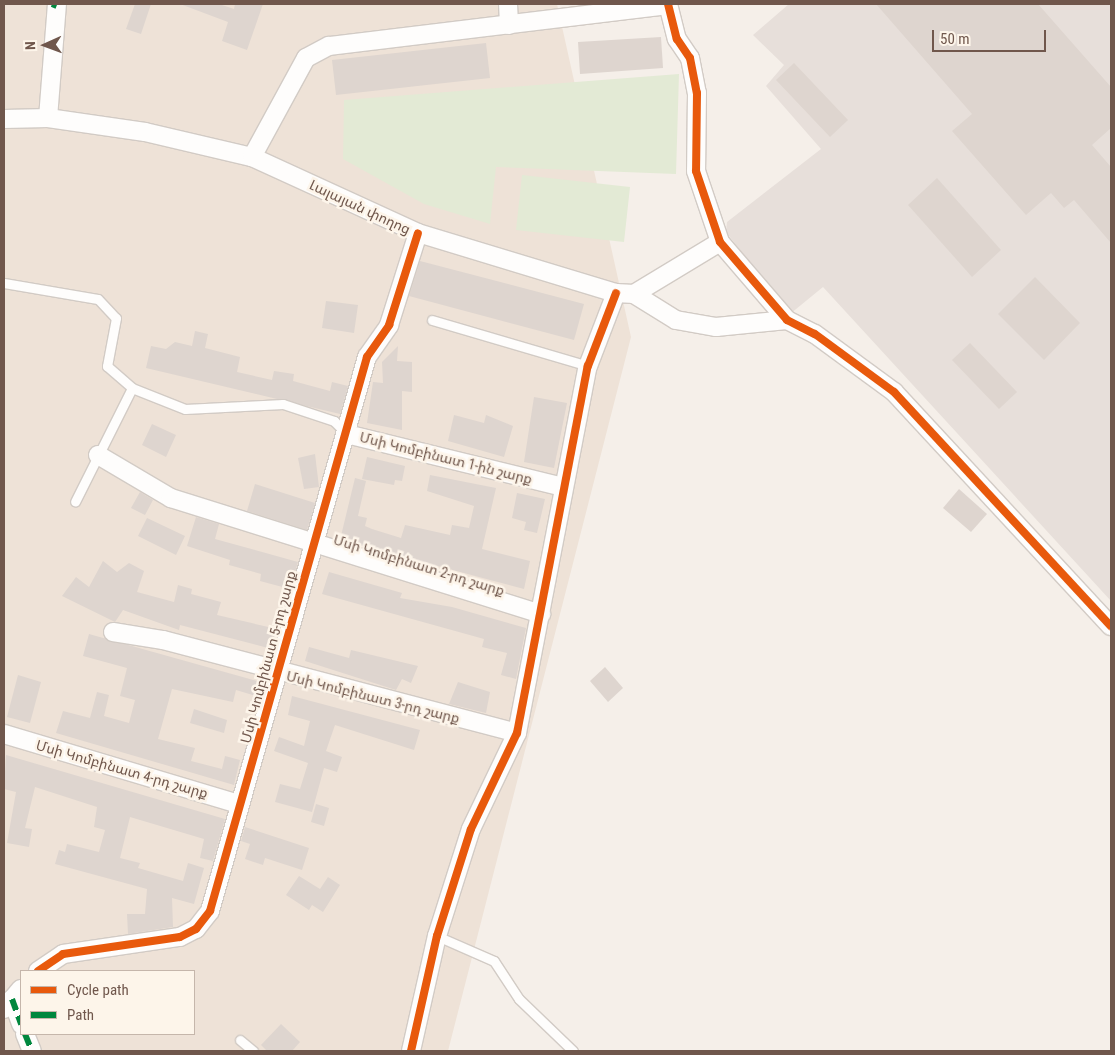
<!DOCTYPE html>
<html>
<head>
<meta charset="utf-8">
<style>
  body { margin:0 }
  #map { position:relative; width:1115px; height:1055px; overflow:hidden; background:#f5efe9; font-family:"Roboto Condensed","Noto Sans Armenian",sans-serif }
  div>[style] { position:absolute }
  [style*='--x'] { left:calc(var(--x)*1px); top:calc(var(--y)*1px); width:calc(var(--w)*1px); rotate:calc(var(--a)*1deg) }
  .residential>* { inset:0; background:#eee2d7 }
  .industrial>* { inset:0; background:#e7dfda }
  .green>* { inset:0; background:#e3ead5 }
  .building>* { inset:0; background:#ded5cf }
  .roads { filter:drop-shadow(1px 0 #d2cbc5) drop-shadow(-1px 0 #d2cbc5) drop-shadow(0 1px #d2cbc5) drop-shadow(0 -1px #d2cbc5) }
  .service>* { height:9px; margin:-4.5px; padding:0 4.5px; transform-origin:4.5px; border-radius:4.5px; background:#fefdfc }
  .minor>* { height:18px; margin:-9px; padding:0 9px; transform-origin:9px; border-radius:9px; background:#fefdfc }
  .quiet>* { height:6px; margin-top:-3px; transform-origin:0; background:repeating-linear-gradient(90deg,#00873e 0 12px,transparent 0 18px) }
  .cycleway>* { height:8px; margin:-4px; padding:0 4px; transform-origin:4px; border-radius:4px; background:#e8590c }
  span { translate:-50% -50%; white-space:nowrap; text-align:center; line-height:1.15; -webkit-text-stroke:5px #fdf5ea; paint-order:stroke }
  .street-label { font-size:14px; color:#70574c }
  .frame { position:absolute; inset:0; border:5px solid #70574c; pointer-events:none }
  .legend { position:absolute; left:20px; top:970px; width:175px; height:65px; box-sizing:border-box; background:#fdf5ea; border:1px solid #c5b6ab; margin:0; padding:6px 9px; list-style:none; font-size:15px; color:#70574c }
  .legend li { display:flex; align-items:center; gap:10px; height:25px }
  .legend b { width:25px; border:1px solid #c5b6ab }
  .north { position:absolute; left:20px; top:20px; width:50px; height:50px; -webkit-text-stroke:4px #fdf5ea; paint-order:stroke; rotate:268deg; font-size:14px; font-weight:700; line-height:20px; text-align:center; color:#70574c }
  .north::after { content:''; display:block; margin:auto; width:18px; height:22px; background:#70574c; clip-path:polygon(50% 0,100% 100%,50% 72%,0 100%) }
  .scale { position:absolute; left:932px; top:30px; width:114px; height:22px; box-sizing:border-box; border:2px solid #70574c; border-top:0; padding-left:6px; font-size:15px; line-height:18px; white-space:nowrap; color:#70574c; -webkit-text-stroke:4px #fdf5ea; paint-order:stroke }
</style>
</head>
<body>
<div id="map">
  <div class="residential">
    <div style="clip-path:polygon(evenodd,4px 4px,557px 4px,631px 337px,448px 1051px,4px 1051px,4px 4px,21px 971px,194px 971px,194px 1034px,21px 1034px,21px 971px)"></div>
  </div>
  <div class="industrial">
    <div style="clip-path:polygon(789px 4px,1111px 4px,1111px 601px,823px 287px,790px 314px,726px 232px,727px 222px,821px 149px,766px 86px,784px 65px,753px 35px)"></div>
  </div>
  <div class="green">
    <div style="clip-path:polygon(679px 74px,676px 174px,496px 167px,490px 224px,424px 204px,343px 159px,344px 100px)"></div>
    <div style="clip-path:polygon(522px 175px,630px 187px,624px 242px,516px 230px)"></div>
  </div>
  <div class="building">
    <div style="clip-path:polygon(135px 4px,151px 4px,141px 34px,126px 29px)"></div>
    <div style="clip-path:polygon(180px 4px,219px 4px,234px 9px,235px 4px,263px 4px,247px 50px,222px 41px,228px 22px)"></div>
    <div style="clip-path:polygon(876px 4px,1038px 4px,1111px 87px,1111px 128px,1092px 145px,1111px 167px,1111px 243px,1074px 200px,1064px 208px,1051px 193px,1026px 215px,952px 131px,972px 114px)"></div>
    <div style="clip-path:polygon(661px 37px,663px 68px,580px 74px,578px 42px)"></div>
    <div style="clip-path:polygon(486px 43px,490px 78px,336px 95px,332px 60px)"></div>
    <div style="clip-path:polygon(794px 63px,848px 120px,830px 137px,776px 80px)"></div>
    <div style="clip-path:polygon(937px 178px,1001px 250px,972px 277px,908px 205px)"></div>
    <div style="clip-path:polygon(420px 261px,584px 304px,574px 340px,409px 296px)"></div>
    <div style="clip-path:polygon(1035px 277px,1080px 323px,1044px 360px,998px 314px)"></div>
    <div style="clip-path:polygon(326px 301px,358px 305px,354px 333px,322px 328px)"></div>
    <div style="clip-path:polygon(195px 331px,208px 334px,205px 348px,240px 357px,237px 372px,272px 380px,274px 371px,294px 374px,293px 381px,330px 391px,332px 382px,348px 386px,340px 414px,146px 368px,151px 346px,166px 349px,175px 342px,192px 346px)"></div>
    <div style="clip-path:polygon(970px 343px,1017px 392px,999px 409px,952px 360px)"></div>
    <div style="clip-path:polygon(398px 346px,397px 361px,412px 362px,412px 392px,402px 391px,402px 430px,367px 423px,373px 382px,383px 383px,382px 362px)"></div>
    <div style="clip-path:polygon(534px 397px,567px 403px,554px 468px,524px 462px)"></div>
    <div style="clip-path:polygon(454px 415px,484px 423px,486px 415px,513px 426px,504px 457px,448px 441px)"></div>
    <div style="clip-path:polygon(152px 424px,176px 435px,166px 457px,142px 445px)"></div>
    <div style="clip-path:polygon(315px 454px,319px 487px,304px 489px,298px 458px)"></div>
    <div style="clip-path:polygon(367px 457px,405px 466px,402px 481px,395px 480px,394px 485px,362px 479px)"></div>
    <div style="clip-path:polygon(430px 475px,496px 488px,482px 549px,530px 561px,524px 589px,340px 540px,355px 478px,366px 481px,358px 516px,367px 518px,365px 526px,372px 529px,401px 538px,405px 525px,450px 535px,452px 525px,469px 528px,474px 506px,427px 491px)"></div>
    <div style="clip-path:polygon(255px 484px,315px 503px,307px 530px,247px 511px)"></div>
    <div style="clip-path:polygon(959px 489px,987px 514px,971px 532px,943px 508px)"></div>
    <div style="clip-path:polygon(140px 492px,153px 500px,145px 515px,131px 508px)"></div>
    <div style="clip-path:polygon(517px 493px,545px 499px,537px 533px,524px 530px,526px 522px,512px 518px)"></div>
    <div style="clip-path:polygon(196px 517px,219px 524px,215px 539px,298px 562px,290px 589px,260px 581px,261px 574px,229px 565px,230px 560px,187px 546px)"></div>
    <div style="clip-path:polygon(147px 518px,185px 536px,176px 555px,138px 536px)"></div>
    <div style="clip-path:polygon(103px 561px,117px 572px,129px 563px,144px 571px,137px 592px,174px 602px,178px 585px,192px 589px,191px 594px,221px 602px,217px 615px,277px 629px,272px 649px,180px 625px,179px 630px,123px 610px,115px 622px,62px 596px,76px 577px,89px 587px)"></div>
    <div style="clip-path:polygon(329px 572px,402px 593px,400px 598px,452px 607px,526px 628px,516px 679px,501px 675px,507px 653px,482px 647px,484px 639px,322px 594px)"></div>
    <div style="clip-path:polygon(89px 634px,264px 683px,259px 697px,236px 690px,233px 702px,172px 689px,158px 739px,195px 748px,191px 761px,222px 769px,225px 756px,240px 760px,234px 785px,56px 733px,63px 711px,90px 718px,97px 692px,109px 695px,104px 716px,129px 723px,135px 700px,120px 696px,127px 668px,83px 656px)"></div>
    <div style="clip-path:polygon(309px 647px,349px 658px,351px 650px,418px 666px,411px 683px,402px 679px,396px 690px,305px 661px)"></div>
    <div style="clip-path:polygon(605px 667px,623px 688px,608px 702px,590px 681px)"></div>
    <div style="clip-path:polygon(18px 675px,41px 682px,30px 723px,7px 717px)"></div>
    <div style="clip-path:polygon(458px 682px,490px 692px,486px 713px,449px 704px)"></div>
    <div style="clip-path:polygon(292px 696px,420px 730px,414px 750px,335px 725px,326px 751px,342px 757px,337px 772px,324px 768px,312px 812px,275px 802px,280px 784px,300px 789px,308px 763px,274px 751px,279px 737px,304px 746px,310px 721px,288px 715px)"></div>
    <div style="clip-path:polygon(194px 709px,227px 720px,224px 733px,190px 723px)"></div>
    <div style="clip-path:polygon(6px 755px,225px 819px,213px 861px,200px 858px,204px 839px,130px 817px,120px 858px,140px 863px,138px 868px,183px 881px,188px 863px,204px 868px,194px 904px,172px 898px,173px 927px,128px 934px,127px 914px,145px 914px,147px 889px,55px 864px,59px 850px,65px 852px,67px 844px,99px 852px,105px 830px,94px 827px,97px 807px,35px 787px,25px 828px,32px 829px,29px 847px,7px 843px,16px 792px,4px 789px)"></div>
    <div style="clip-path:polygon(316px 804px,329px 808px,324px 826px,311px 822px)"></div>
    <div style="clip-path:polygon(245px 827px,309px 848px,302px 870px,265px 858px,263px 865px,245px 859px,250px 844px,241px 841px)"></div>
    <div style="clip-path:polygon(299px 876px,320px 889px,328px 877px,340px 885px,323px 912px,312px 905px,309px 910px,286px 895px)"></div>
    <div style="clip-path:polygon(281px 1024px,300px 1042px,292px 1051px,267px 1051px,261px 1045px)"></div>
  </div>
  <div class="roads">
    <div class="service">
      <div style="--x:4;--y:283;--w:95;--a:9.7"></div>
      <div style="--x:98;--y:299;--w:26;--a:47"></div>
      <div style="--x:116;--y:318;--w:49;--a:100.6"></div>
      <div style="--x:107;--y:366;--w:33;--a:41"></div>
      <div style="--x:132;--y:388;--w:127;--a:116.6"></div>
      <div style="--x:432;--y:320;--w:163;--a:16.4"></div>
      <div style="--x:132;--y:388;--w:57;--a:21.6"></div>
      <div style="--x:185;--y:409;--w:98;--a:-2.9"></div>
      <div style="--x:283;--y:404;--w:54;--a:18.4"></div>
      <div style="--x:334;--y:421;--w:17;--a:45"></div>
      <div style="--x:437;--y:936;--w:62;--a:23.7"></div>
      <div style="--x:494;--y:961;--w:45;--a:56.7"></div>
      <div style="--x:519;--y:999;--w:75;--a:43.9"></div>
      <div style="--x:240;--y:1040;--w:17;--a:40"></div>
    </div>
    <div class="minor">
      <div style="--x:508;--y:4;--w:21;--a:87"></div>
      <div style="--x:668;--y:4;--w:36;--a:76"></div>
      <div style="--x:677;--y:39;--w:23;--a:56"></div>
      <div style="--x:690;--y:58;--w:36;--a:79"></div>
      <div style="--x:697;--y:93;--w:78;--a:90.7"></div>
      <div style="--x:696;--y:171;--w:75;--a:71.3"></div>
      <div style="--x:720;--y:242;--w:103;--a:49.3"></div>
      <div style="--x:787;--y:320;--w:31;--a:27"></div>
      <div style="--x:815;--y:334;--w:98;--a:36.3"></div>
      <div style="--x:894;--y:392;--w:319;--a:47.2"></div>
      <div style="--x:48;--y:118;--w:114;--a:-85.5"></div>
      <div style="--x:4;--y:119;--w:44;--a:-1.3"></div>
      <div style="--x:48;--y:118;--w:98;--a:8.2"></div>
      <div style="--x:145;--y:132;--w:110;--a:13.2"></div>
      <div style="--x:252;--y:157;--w:183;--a:24.6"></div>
      <div style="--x:418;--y:233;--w:207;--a:16.9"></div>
      <div style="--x:616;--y:293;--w:18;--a:3"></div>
      <div style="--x:634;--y:294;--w:100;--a:-31.2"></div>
      <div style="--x:252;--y:157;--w:113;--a:-61.4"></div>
      <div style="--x:306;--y:58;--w:26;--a:-28"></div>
      <div style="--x:329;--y:46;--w:341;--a:-6.9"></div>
      <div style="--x:634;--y:294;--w:49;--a:31.8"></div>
      <div style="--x:676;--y:320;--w:41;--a:9.9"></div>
      <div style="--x:716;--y:327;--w:71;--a:-5.6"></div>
      <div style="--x:346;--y:434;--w:223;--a:13.7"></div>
      <div style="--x:98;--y:455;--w:85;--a:30.5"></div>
      <div style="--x:171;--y:498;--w:388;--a:17.4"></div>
      <div style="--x:113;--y:632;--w:51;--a:9.1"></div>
      <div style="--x:163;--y:640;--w:366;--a:14.7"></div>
      <div style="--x:4;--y:734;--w:245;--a:16.6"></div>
      <div style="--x:38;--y:971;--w:30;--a:-34"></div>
      <div style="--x:63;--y:954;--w:118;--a:-8.3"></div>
      <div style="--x:180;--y:937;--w:18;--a:-27"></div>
      <div style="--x:196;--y:929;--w:23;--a:-52"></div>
      <div style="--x:210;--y:911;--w:576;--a:-74.18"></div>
      <div style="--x:367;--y:357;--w:39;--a:-55"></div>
      <div style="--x:389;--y:325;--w:96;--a:-72.5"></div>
      <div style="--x:12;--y:999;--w:27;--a:70"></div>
      <div style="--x:4;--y:1009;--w:26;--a:-50"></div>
      <div style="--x:25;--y:1034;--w:18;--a:68"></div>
      <div style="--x:411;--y:1051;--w:118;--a:-77.3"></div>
      <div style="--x:437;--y:936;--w:112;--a:-72.4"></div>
      <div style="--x:471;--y:829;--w:106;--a:-64.4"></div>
      <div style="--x:517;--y:733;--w:374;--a:-79.1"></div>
      <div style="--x:588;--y:366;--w:78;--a:-69"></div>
    </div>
  </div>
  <div class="quiet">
    <div style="--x:52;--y:4;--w:5;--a:22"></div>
    <div style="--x:12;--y:999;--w:27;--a:70"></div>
    <div style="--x:25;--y:1034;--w:18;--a:68"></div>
  </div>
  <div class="cycleway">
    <div style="--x:668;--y:4;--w:36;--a:76"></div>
    <div style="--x:677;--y:39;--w:23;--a:56"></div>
    <div style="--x:690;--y:58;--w:36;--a:79"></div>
    <div style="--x:697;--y:93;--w:78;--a:90.7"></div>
    <div style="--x:696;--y:171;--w:75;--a:71.3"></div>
    <div style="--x:720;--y:242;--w:103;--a:49.3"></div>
    <div style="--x:787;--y:320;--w:31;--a:27"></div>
    <div style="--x:815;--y:334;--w:98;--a:36.3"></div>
    <div style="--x:894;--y:392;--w:319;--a:47.2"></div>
    <div style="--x:38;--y:971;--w:30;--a:-34"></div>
    <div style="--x:63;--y:954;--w:118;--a:-8.3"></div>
    <div style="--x:180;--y:937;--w:18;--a:-27"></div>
    <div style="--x:196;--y:929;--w:23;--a:-52"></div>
    <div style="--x:210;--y:911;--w:576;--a:-74.18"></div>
    <div style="--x:367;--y:357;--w:39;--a:-55"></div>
    <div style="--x:389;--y:325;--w:96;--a:-72.5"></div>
    <div style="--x:411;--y:1051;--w:118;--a:-77.3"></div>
    <div style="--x:437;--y:936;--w:112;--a:-72.4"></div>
    <div style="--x:471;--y:829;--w:106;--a:-64.4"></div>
    <div style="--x:517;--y:733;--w:374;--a:-79.1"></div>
    <div style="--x:588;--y:366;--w:78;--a:-69"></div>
  </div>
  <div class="street-label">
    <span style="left:360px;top:207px;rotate:25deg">Լալայան փողոց</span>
    <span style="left:446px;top:458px;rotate:14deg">Մսի Կոմբինատ 1-ին շարք</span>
    <span style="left:419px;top:565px;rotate:17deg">Մսի Կոմբինատ 2-րդ շարք</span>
    <span style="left:268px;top:657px;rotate:-75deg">Մսի Կոմբինատ 5-րդ շարք</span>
    <span style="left:373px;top:697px;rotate:14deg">Մսի Կոմբինատ 3-րդ շարք</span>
    <span style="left:122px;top:769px;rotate:16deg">Մսի Կոմբինատ 4-րդ շարք</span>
  </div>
  <div class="frame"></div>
  <ul class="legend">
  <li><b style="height:6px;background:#e8590c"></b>Cycle path</li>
  <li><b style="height:6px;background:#00873e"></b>Path</li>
  </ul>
  <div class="north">N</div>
  <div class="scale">50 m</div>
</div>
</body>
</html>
